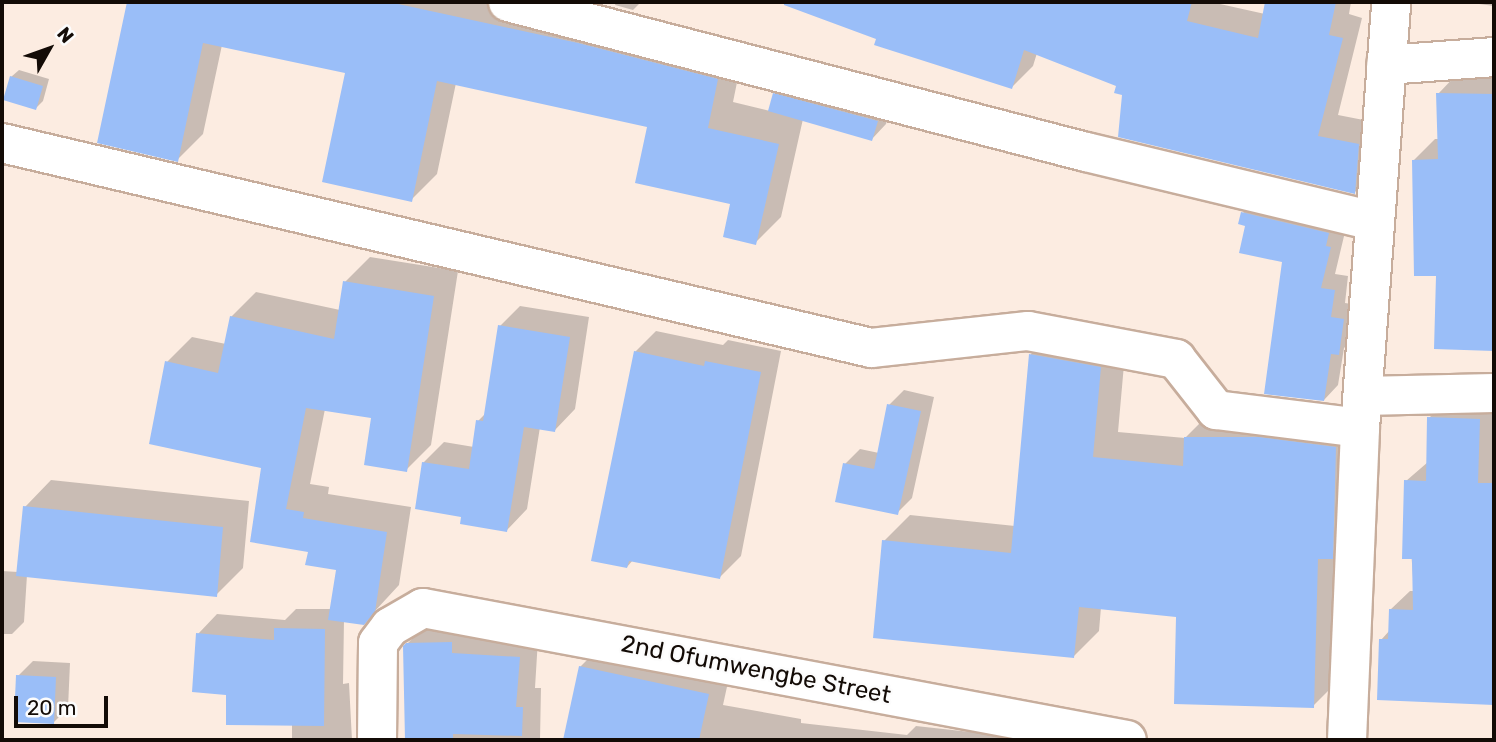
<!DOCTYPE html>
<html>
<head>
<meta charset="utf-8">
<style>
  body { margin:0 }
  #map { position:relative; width:1496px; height:742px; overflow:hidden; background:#fcece1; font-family:Rubik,sans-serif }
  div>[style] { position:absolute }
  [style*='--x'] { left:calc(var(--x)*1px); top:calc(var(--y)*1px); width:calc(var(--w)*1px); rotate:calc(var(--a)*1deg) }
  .shadow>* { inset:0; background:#0003 }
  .building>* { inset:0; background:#9abef8 }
  .roads { filter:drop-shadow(2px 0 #c7ad9c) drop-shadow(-2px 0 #c7ad9c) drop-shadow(0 2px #c7ad9c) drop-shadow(0 -2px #c7ad9c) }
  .minor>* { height:38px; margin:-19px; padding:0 19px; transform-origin:19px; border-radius:19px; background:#fff }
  span { translate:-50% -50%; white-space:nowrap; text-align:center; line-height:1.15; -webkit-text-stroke:5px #fcfcfc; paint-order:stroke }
  .street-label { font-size:24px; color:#130b06 }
  .frame { position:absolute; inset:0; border:4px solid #130b06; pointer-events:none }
  .north { position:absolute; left:14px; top:14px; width:70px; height:70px; -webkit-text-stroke:5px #fcfcfc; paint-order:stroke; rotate:50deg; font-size:19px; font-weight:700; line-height:28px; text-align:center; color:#130b06 }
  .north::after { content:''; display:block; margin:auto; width:24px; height:32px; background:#130b06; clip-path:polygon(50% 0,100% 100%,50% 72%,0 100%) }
  .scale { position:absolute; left:14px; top:696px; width:94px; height:32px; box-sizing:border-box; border:4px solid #130b06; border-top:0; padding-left:9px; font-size:21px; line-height:24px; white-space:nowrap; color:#130b06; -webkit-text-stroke:5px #fcfcfc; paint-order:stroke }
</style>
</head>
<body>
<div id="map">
  <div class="shadow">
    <div style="clip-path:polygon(129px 2px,532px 2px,743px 53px,733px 102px,770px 111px,774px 94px,789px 79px,891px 106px,886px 124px,872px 139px,803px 119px,781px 217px,755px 243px,732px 203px,649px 125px,456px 83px,437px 174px,411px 200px,347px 72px,222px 45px,203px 134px,177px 160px,100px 142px)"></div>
    <div style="clip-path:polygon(616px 2px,641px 2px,633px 10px,615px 5px)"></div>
    <div style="clip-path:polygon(797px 2px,1211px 2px,1265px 14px,1267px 2px,1351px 2px,1349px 14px,1362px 18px,1338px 115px,1379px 123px,1375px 171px,1355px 192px,1123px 94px,1118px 85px,1037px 53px,1033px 66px,1012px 87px,878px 38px)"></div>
    <div style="clip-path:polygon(1464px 2px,1494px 2px,1494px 6px)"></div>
    <div style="clip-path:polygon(19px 70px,49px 79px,43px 101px,36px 108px,11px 77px)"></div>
    <div style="clip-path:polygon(1459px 72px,1494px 72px,1494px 349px,1436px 347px,1437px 274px,1414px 160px,1435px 139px,1439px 139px,1438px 94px)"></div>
    <div style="clip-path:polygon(1257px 198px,1345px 232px,1335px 274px,1348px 276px,1345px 303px,1358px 305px,1353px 339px,1344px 348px,1338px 385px,1324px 400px,1284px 261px,1247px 225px,1243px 213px)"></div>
    <div style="clip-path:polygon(370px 257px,458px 271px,431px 445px,406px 470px,373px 416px,325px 409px,310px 484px,329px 487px,328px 494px,411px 507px,399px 585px,363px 624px,344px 620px,343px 684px,349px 683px,352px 740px,292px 740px,292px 724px,228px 693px,198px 634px,217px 614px,285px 620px,296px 609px,331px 609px,338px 568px,310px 550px,252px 541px,263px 466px,167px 362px,192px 337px,226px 344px,231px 317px,256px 292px,340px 310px,345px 282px)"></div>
    <div style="clip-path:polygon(520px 306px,589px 317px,575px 409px,555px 430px,540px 427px,527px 509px,507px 530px,463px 515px,423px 463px,444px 442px,474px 447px,478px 421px,487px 412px,500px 326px)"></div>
    <div style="clip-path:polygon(1057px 329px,1126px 342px,1118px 432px,1185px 438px,1211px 412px,1361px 422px,1339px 680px,1313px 706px,1178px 616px,1101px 607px,1099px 631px,1073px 657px,884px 541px,910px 515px,1015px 526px,1031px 354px)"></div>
    <div style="clip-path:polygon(656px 331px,723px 345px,728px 340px,781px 351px,741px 556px,720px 577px,633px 560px,627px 567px,635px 352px)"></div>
    <div style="clip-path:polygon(904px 390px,934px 397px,912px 498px,897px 513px,845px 464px,860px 449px,879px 453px,889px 405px)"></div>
    <div style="clip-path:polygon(1448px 399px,1494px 400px,1494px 703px,1379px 698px,1381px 640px,1390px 630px,1390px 610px,1410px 591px,1414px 591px,1406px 481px,1428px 462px,1429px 418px)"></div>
    <div style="clip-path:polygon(51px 480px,249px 501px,243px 568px,216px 595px,27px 575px,24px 622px,12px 634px,2px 634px,2px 571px,18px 572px,25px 507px)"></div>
    <div style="clip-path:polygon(426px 625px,538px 639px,535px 688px,541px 688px,540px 740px,407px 740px,407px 644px)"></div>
    <div style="clip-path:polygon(602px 645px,730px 673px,723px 705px,801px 719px,801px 723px,907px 735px,916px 726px,1042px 740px,565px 740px,580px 667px)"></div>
    <div style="clip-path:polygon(33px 661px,70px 663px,68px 708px,53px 723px,18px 676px)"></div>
  </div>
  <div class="building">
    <div style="clip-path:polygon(127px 2px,389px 2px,578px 43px,718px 79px,708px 128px,779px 144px,756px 245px,723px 237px,730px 204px,635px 183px,647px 127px,437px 81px,412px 202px,322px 182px,345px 73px,203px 43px,178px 162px,97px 143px)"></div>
    <div style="clip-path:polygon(784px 2px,1192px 2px,1187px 21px,1258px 38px,1265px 2px,1336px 2px,1329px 35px,1343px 38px,1318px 136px,1359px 144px,1355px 194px,1118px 137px,1122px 95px,1114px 93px,1116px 86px,1024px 50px,1012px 89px,874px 45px,876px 39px,784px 5px)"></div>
    <div style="clip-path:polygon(10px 76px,43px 86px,36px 110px,3px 100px)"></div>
    <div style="clip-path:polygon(773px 93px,878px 121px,872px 141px,768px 111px)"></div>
    <div style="clip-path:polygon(1436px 93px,1494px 94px,1494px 351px,1434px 349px,1436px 276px,1414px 276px,1412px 160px,1438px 159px)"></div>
    <div style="clip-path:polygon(1241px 212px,1329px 233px,1326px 246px,1331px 247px,1321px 288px,1335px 290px,1331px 317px,1344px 319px,1339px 355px,1331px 354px,1324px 401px,1264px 394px,1282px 262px,1239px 253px,1245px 226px,1238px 224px)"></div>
    <div style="clip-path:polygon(343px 281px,434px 296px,407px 472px,364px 465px,371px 418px,306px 408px,286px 509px,304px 512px,303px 518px,387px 532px,375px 612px,364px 625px,328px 620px,336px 570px,305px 565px,308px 552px,250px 542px,261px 468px,149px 444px,165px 361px,218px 373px,230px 316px,334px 339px)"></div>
    <div style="clip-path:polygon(498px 325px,570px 337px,555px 432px,524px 427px,507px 532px,460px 524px,461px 517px,415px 509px,422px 462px,469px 469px,476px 420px,483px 421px)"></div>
    <div style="clip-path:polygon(634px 351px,704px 366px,705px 361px,761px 372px,720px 579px,629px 561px,627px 568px,591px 561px)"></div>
    <div style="clip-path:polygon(1029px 354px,1101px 367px,1093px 457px,1183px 466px,1184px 437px,1258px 437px,1336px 447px,1333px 559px,1318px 559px,1314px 708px,1174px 704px,1176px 617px,1079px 607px,1074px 658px,873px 638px,882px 540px,1011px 553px)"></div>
    <div style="clip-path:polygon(887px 404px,921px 411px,898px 515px,835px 502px,843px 463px,874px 469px)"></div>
    <div style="clip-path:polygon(1427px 417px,1480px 419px,1478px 483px,1494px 483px,1494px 705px,1377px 700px,1379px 639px,1388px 639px,1389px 609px,1413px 610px,1412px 559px,1402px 559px,1404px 480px,1426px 481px)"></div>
    <div style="clip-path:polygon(23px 506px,223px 527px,217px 597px,16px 576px)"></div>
    <div style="clip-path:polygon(274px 628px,325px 629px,324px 726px,226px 725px,226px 695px,192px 692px,196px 633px,274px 640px)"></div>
    <div style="clip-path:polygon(452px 642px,452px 653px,520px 657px,516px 707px,523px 707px,522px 736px,453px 734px,453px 740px,405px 740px,403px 646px,406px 643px)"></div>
    <div style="clip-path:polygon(579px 666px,709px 694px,699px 740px,563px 740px)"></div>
    <div style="clip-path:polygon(16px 675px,56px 677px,54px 724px,14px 722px)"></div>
  </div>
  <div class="roads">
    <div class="minor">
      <div style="--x:508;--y:2;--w:597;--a:14.55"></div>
      <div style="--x:1086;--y:152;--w:295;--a:13.5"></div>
      <div style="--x:1386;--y:65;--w:108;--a:-4.2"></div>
      <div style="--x:2;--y:143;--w:893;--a:13.27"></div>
      <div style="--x:871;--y:348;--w:158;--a:-6.2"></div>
      <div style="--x:1028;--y:331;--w:151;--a:10.7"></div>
      <div style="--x:1176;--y:359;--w:65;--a:51.9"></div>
      <div style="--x:1216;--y:410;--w:145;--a:7.1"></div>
      <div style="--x:1363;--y:396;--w:131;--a:-1.3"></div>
      <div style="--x:377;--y:740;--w:97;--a:-89.4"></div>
      <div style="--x:378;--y:643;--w:20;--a:-53"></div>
      <div style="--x:390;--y:627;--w:38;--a:-30"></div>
      <div style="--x:423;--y:608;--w:716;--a:10.62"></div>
      <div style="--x:1347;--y:740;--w:312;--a:-87.6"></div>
      <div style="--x:1360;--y:428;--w:427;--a:-85.8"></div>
    </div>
  </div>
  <div class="street-label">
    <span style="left:756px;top:670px;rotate:11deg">2nd Ofumwengbe Street</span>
  </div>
  <div class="frame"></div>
  <div class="north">N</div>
  <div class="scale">20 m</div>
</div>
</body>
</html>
